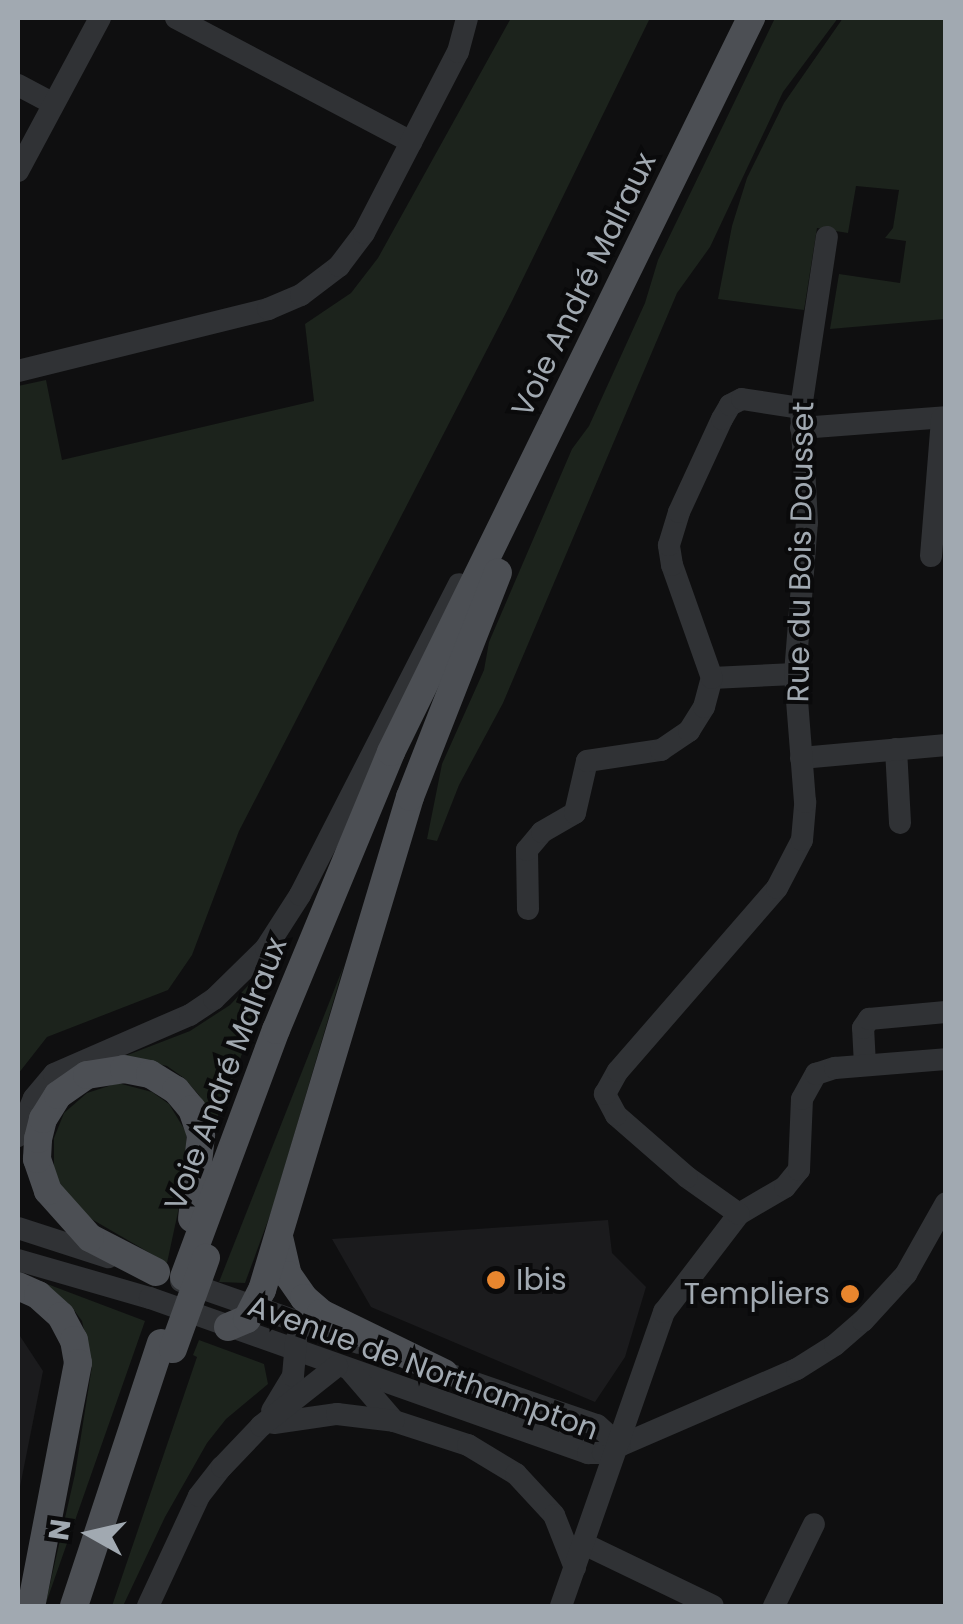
<!DOCTYPE html>
<html>
<head>
<meta charset="utf-8">
<style>
  body { margin:0 }
  #map { position:relative; width:963px; height:1624px; overflow:hidden; background:#0f0f10; font-family:Poppins,sans-serif }
  div>[style] { position:absolute }
  [style*='--x'] { left:calc(var(--x)*1px); top:calc(var(--y)*1px); width:calc(var(--w)*1px); rotate:calc(var(--a)*1deg) }
  .built>* { inset:0; background:#1b1b1d }
  .green>* { inset:0; background:#1c231c }
  .minor>* { height:22px; margin:-11px; padding:0 11px; transform-origin:11px; border-radius:11px; background:#303235 }
  .major>* { height:28px; margin:-14px; padding:0 14px; transform-origin:14px; border-radius:14px; background:#4c4f54 }
  .major-bridge>* { height:28px; margin:-14px; padding:0 14px; transform-origin:14px; border-radius:14px; background:#4c4f54 }
  .dots>* { width:28px; height:28px; translate:-50% -50%; box-sizing:border-box; border:5px solid #0a0a0b; border-radius:50% }
  span { translate:-50% -50%; white-space:nowrap; text-align:center; line-height:1.15; -webkit-text-stroke:8px #0a0a0b; paint-order:stroke }
  .street-label { font-size:30px; color:#a1a9b1 }
  .poi-label { font-size:30px; color:#a1a9b1 }
  .left { translate:0 -50%; text-align:left }
  .right { translate:-100% -50%; text-align:right }
  .frame { position:absolute; inset:0; border:20px solid #a1a9b1; pointer-events:none }
  .north { position:absolute; left:40px; top:1484px; width:100px; height:100px; -webkit-text-stroke:8px #0a0a0b; paint-order:stroke; rotate:278deg; font-size:28px; font-weight:700; line-height:40px; text-align:center; color:#a1a9b1 }
  .north::after { content:''; display:block; margin:auto; width:35px; height:45px; background:#a1a9b1; clip-path:polygon(50% 0,100% 100%,50% 72%,0 100%) }
</style>
</head>
<body>
<div id="map">
  <div class="built">
    <div style="clip-path:polygon(608px 1220px,612px 1253px,646px 1287px,625px 1357px,595px 1402px,371px 1307px,332px 1239px)"></div>
    <div style="clip-path:polygon(18px 1333px,43px 1371px,18px 1497px)"></div>
  </div>
  <div class="green">
    <div style="clip-path:polygon(511px 18px,650px 18px,512px 301px,239px 831px,192px 955px,168px 990px,47px 1037px,18px 1074px,18px 386px,46px 380px,62px 460px,314px 401px,305px 324px,351px 293px,378px 258px)"></div>
    <div style="clip-path:polygon(775px 18px,838px 18px,783px 92px,710px 247px,677px 293px,503px 703px,459px 785px,437px 841px,427px 839px,442px 764px,484px 670px,489px 642px,572px 449px,589px 426px,645px 303px,658px 260px)"></div>
    <div style="clip-path:polygon(843px 18px,945px 18px,945px 319px,830px 329px,839px 274px,900px 283px,906px 241px,885px 238px,893px 228px,899px 190px,856px 186px,848px 233px,817px 228px,804px 310px,718px 299px,732px 226px,747px 178px,784px 103px)"></div>
    <div style="clip-path:polygon(283px 948px,214px 1126px,199px 1095px,184px 1078px,167px 1066px,125px 1056px,190px 1031px,230px 1005px)"></div>
    <div style="clip-path:polygon(344px 965px,273px 1207px,245px 1283px,219px 1282px)"></div>
    <div style="clip-path:polygon(118px 1083px,152px 1092px,169px 1104px,186px 1132px,187px 1170px,167px 1263px,88px 1217px,66px 1195px,54px 1172px,54px 1138px,64px 1113px,87px 1093px)"></div>
    <div style="clip-path:polygon(18px 1273px,145px 1321px,45px 1606px,75px 1474px,92px 1366px,82px 1321px,71px 1306px)"></div>
    <div style="clip-path:polygon(199px 1340px,264px 1364px,268px 1384px,226px 1419px,207px 1443px,165px 1517px,123px 1606px,112px 1606px,197px 1357px,193px 1355px)"></div>
  </div>
  <div class="minor">
    <div style="--x:176;--y:18;--w:266;--a:27.8"></div>
    <div style="--x:18;--y:85;--w:40;--a:28"></div>
    <div style="--x:18;--y:171;--w:174;--a:-61.8"></div>
    <div style="--x:18;--y:371;--w:258;--a:-13.9"></div>
    <div style="--x:268;--y:309;--w:36;--a:-23"></div>
    <div style="--x:301;--y:295;--w:48;--a:-37.3"></div>
    <div style="--x:339;--y:266;--w:41;--a:-52.9"></div>
    <div style="--x:364;--y:233;--w:204;--a:-62.6"></div>
    <div style="--x:458;--y:52;--w:35;--a:-75"></div>
    <div style="--x:801;--y:428;--w:145;--a:-4.3"></div>
    <div style="--x:931;--y:556;--w:138;--a:-85.4"></div>
    <div style="--x:712;--y:678;--w:83;--a:-2.8"></div>
    <div style="--x:896;--y:749;--w:74;--a:86.9"></div>
    <div style="--x:801;--y:758;--w:146;--a:-5.1"></div>
    <div style="--x:528;--y:909;--w:59;--a:-91"></div>
    <div style="--x:527;--y:850;--w:23;--a:-50"></div>
    <div style="--x:542;--y:832;--w:38;--a:-30"></div>
    <div style="--x:575;--y:813;--w:53;--a:-77"></div>
    <div style="--x:587;--y:761;--w:75;--a:-8.5"></div>
    <div style="--x:661;--y:750;--w:34;--a:-34"></div>
    <div style="--x:689;--y:731;--w:28;--a:-58"></div>
    <div style="--x:704;--y:707;--w:30;--a:-75"></div>
    <div style="--x:712;--y:678;--w:120;--a:-109.5"></div>
    <div style="--x:672;--y:565;--w:20;--a:-99"></div>
    <div style="--x:669;--y:545;--w:34;--a:-73"></div>
    <div style="--x:679;--y:512;--w:102;--a:-65.2"></div>
    <div style="--x:722;--y:419;--w:16;--a:-60"></div>
    <div style="--x:730;--y:405;--w:13;--a:-27"></div>
    <div style="--x:742;--y:399;--w:60;--a:8.7"></div>
    <div style="--x:865;--y:1065;--w:37;--a:-93"></div>
    <div style="--x:863;--y:1028;--w:11;--a:-56"></div>
    <div style="--x:869;--y:1019;--w:77;--a:-5.2"></div>
    <div style="--x:18;--y:1136;--w:41;--a:-67.2"></div>
    <div style="--x:34;--y:1098;--w:31;--a:-50"></div>
    <div style="--x:54;--y:1074;--w:148;--a:-23.5"></div>
    <div style="--x:190;--y:1015;--w:29;--a:-34"></div>
    <div style="--x:214;--y:999;--w:73;--a:-44.4"></div>
    <div style="--x:266;--y:948;--w:63;--a:-57.3"></div>
    <div style="--x:300;--y:895;--w:349;--a:-62.9"></div>
    <div style="--x:739;--y:1214;--w:53;--a:-30.4"></div>
    <div style="--x:785;--y:1187;--w:22;--a:-51"></div>
    <div style="--x:799;--y:1170;--w:71;--a:-87.6"></div>
    <div style="--x:802;--y:1099;--w:29;--a:-61"></div>
    <div style="--x:816;--y:1074;--w:20;--a:-18"></div>
    <div style="--x:835;--y:1068;--w:111;--a:-4.6"></div>
    <div style="--x:18;--y:1228;--w:95;--a:17.9"></div>
    <div style="--x:18;--y:1260;--w:137;--a:16.1"></div>
    <div style="--x:150;--y:1298;--w:465;--a:19.5"></div>
    <div style="--x:588;--y:1453;--w:15;--a:0"></div>
    <div style="--x:603;--y:1453;--w:211;--a:-23.4"></div>
    <div style="--x:797;--y:1369;--w:45;--a:-32.3"></div>
    <div style="--x:835;--y:1345;--w:37;--a:-41"></div>
    <div style="--x:863;--y:1321;--w:64;--a:-47.5"></div>
    <div style="--x:906;--y:1274;--w:81;--a:-60.6"></div>
    <div style="--x:181;--y:1281;--w:188;--a:19.2"></div>
    <div style="--x:431;--y:1368;--w:176;--a:19"></div>
    <div style="--x:597;--y:1425;--w:31;--a:42"></div>
    <div style="--x:350;--y:1370;--w:67;--a:49.2"></div>
    <div style="--x:394;--y:1421;--w:78;--a:18"></div>
    <div style="--x:468;--y:1445;--w:56;--a:31.1"></div>
    <div style="--x:516;--y:1474;--w:56;--a:47.2"></div>
    <div style="--x:554;--y:1515;--w:57;--a:68.4"></div>
    <div style="--x:272;--y:1411;--w:41;--a:-59"></div>
    <div style="--x:293;--y:1376;--w:36;--a:-85"></div>
    <div style="--x:274;--y:1423;--w:64;--a:-8.1"></div>
    <div style="--x:337;--y:1414;--w:57;--a:7"></div>
    <div style="--x:584;--y:1544;--w:143;--a:25.7"></div>
    <div style="--x:148;--y:1606;--w:121;--a:-65.1"></div>
    <div style="--x:199;--y:1496;--w:37;--a:-52"></div>
    <div style="--x:222;--y:1467;--w:57;--a:-46.4"></div>
    <div style="--x:261;--y:1426;--w:97;--a:-38.3"></div>
    <div style="--x:561;--y:1606;--w:312;--a:-70.7"></div>
    <div style="--x:664;--y:1312;--w:123;--a:-52.6"></div>
    <div style="--x:739;--y:1214;--w:64;--a:-144.6"></div>
    <div style="--x:687;--y:1177;--w:94;--a:-138.9"></div>
    <div style="--x:616;--y:1115;--w:24;--a:-118"></div>
    <div style="--x:605;--y:1094;--w:26;--a:-61"></div>
    <div style="--x:618;--y:1071;--w:242;--a:-49"></div>
    <div style="--x:777;--y:888;--w:54;--a:-62.5"></div>
    <div style="--x:802;--y:840;--w:38;--a:-85"></div>
    <div style="--x:805;--y:802;--w:128;--a:-94.5"></div>
    <div style="--x:795;--y:674;--w:151;--a:-85.5"></div>
    <div style="--x:807;--y:523;--w:115;--a:-93"></div>
    <div style="--x:801;--y:408;--w:173;--a:-81.4"></div>
    <div style="--x:774;--y:1606;--w:91;--a:-64"></div>
  </div>
  <div class="major">
    <div style="--x:279;--y:1237;--w:39;--a:77"></div>
    <div style="--x:288;--y:1275;--w:28;--a:55"></div>
    <div style="--x:304;--y:1298;--w:23;--a:41"></div>
    <div style="--x:321;--y:1313;--w:137;--a:26"></div>
    <div style="--x:156;--y:1272;--w:74;--a:-152.7"></div>
    <div style="--x:90;--y:1238;--w:63;--a:-131.8"></div>
    <div style="--x:48;--y:1191;--w:34;--a:-109"></div>
    <div style="--x:37;--y:1159;--w:20;--a:-87"></div>
    <div style="--x:38;--y:1139;--w:21;--a:-76"></div>
    <div style="--x:43;--y:1119;--w:28;--a:-58"></div>
    <div style="--x:58;--y:1095;--w:35;--a:-35"></div>
    <div style="--x:87;--y:1075;--w:37;--a:-9"></div>
    <div style="--x:124;--y:1069;--w:26;--a:11"></div>
    <div style="--x:150;--y:1074;--w:31;--a:32"></div>
    <div style="--x:176;--y:1090;--w:25;--a:50"></div>
    <div style="--x:192;--y:1109;--w:28;--a:71"></div>
    <div style="--x:201;--y:1135;--w:84;--a:96.1"></div>
    <div style="--x:184;--y:1277;--w:264;--a:-69.6"></div>
    <div style="--x:276;--y:1030;--w:301;--a:-67.5"></div>
    <div style="--x:391;--y:752;--w:818;--a:-63.87"></div>
    <div style="--x:18;--y:1286;--w:22;--a:24"></div>
    <div style="--x:38;--y:1295;--w:31;--a:42"></div>
    <div style="--x:61;--y:1316;--w:27;--a:62"></div>
    <div style="--x:74;--y:1340;--w:23;--a:80"></div>
    <div style="--x:78;--y:1363;--w:248;--a:100.9"></div>
    <div style="--x:228;--y:1327;--w:21;--a:-23"></div>
    <div style="--x:247;--y:1319;--w:33;--a:-63"></div>
    <div style="--x:262;--y:1290;--w:515;--a:-73.29"></div>
    <div style="--x:410;--y:797;--w:241;--a:-68.6"></div>
    <div style="--x:74;--y:1606;--w:277;--a:-71.7"></div>
  </div>
  <div class="major-bridge">
    <div style="--x:173;--y:1349;--w:97;--a:-70.1"></div>
  </div>
  <div class="dots">
    <div style="left:496px;top:1280px;background:#e9862e"></div>
    <div style="left:850px;top:1294px;background:#e9862e"></div>
  </div>
  <div class="street-label">
    <span style="left:584px;top:285px;rotate:-64deg">Voie André Malraux</span>
    <span style="left:801px;top:552px;rotate:-89deg">Rue du Bois Dousset</span>
    <span style="left:226px;top:1074px;rotate:-69deg">Voie André Malraux</span>
    <span style="left:423px;top:1368px;rotate:20deg">Avenue de Northampton</span>
  </div>
  <div class="poi-label">
    <span class="left" style="left:516px;top:1280px">Ibis</span>
    <span class="right" style="left:830px;top:1294px">Templiers</span>
  </div>
  <div class="frame"></div>
  <div class="north">N</div>
</div>
</body>
</html>
